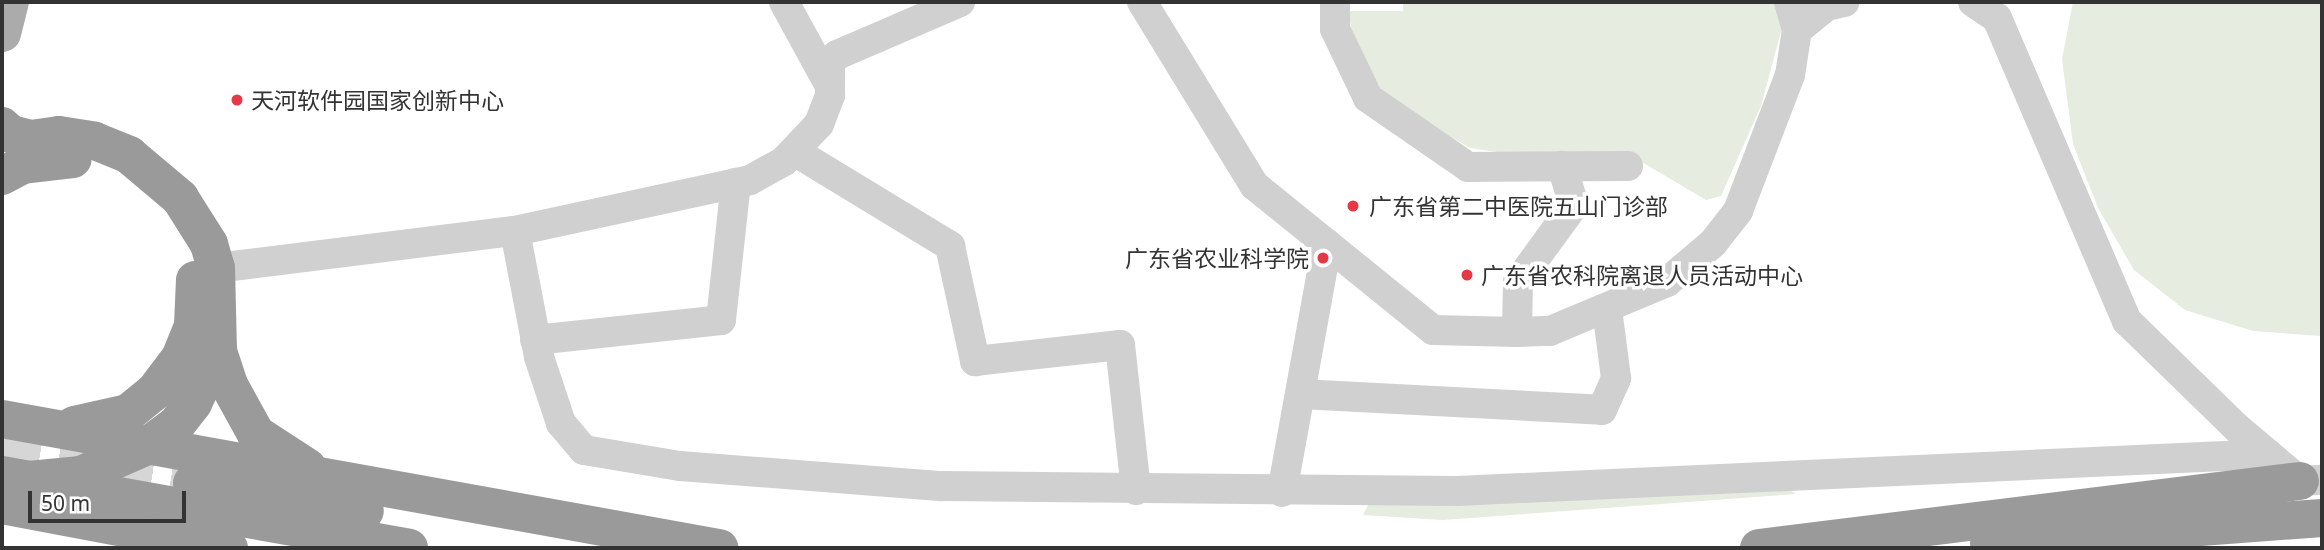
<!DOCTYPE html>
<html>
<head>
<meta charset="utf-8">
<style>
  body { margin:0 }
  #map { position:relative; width:2324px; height:550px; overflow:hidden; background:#fff; font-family:"Noto Sans","Noto Sans SC",sans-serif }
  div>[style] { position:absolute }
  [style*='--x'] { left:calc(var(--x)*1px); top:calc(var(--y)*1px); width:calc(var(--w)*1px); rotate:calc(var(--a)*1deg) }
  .green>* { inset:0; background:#e6ecdf }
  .highway-tunnel>* { height:38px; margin-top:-19px; transform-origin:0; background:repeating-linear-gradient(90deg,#d6d6d6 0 38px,transparent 0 57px) }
  .minor>* { height:30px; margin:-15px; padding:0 15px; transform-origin:15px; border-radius:15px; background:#d0d0d0 }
  .major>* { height:37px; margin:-18.5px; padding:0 18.5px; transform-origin:18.5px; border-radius:18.5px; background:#ababab }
  .highway>* { height:38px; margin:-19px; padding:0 19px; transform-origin:19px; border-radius:19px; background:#9a9a9a }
  .dots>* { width:19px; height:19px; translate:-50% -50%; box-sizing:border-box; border:4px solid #fff; border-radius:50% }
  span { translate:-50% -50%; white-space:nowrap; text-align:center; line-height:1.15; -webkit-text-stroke:7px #fff; paint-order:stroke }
  .poi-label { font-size:23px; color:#333 }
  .left { translate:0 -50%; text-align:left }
  .right { translate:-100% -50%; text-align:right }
  .frame { position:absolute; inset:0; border:4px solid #333; pointer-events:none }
  .scale { position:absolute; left:28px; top:491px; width:158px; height:32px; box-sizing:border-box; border:4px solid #333; border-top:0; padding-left:9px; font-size:21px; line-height:24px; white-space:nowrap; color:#333; -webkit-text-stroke:5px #fff; paint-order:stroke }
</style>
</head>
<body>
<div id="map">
  <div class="green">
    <div style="clip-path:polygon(1403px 2px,1789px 2px,1761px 106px,1721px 196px,1706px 200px,1625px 152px,1562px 162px,1470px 148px,1393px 104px,1357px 59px,1348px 11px,1403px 11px)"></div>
    <div style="clip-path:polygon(2073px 2px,2322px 2px,2322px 336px,2253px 331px,2185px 310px,2134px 270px,2098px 208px,2073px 144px,2062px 59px)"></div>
    <div style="clip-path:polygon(1767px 475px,1796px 494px,1443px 520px,1363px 515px,1375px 492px)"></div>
  </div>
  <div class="highway-tunnel">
    <div style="--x:2;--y:452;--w:193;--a:9.3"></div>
  </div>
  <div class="minor">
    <div style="--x:784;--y:2;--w:96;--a:61.3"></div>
    <div style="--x:1142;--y:2;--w:215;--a:58.5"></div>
    <div style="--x:1254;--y:185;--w:230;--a:39"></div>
    <div style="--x:1433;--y:330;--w:84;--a:1.4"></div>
    <div style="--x:1517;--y:332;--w:33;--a:-2"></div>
    <div style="--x:1550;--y:331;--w:127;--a:-22.7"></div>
    <div style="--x:1667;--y:282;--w:60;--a:-40.3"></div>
    <div style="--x:1713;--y:243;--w:41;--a:-52"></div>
    <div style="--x:1738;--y:211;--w:146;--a:-69.1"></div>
    <div style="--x:1790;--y:75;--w:46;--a:-81.2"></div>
    <div style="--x:1797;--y:30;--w:29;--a:-106"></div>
    <div style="--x:1335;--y:2;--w:27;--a:90"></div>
    <div style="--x:1335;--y:29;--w:76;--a:64.4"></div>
    <div style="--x:1368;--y:98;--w:121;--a:34.6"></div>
    <div style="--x:1468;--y:167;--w:160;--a:-0.4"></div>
    <div style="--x:1973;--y:2;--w:29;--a:34"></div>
    <div style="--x:1997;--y:18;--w:330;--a:66.8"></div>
    <div style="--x:2127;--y:321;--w:153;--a:44.2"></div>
    <div style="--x:2237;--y:428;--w:82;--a:40.1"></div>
    <div style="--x:2300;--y:481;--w:22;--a:-3"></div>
    <div style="--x:1797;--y:30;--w:38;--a:-39"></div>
    <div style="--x:1827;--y:6;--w:18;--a:-13"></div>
    <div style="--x:794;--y:151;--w:183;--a:31.3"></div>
    <div style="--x:950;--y:246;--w:118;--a:77.7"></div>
    <div style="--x:975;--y:361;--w:146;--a:-6.3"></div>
    <div style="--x:1120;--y:345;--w:146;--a:83.7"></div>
    <div style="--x:515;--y:231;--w:128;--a:79.2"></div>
    <div style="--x:539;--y:357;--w:70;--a:71.6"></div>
    <div style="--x:561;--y:423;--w:35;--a:50"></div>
    <div style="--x:584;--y:450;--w:97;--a:9.5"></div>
    <div style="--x:680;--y:466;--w:263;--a:4.4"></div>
    <div style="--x:942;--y:486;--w:515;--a:0.56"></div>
    <div style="--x:1457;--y:491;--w:812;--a:-2.61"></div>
    <div style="--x:216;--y:268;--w:301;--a:-7.1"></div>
    <div style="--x:515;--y:231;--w:240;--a:-12.2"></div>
    <div style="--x:750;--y:180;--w:39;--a:-29"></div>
    <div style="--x:784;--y:161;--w:51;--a:-46.6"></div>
    <div style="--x:819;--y:124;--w:31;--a:-69"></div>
    <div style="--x:830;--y:95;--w:33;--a:-90"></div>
    <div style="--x:830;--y:62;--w:10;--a:-45"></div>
    <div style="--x:837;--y:55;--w:134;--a:-23.3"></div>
    <div style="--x:1517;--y:332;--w:50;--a:-88.9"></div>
    <div style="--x:1518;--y:282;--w:95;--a:-54"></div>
    <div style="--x:1574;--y:205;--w:41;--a:-107.1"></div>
    <div style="--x:535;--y:340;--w:187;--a:-6.1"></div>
    <div style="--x:721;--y:320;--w:138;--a:-83.8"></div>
    <div style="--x:1300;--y:394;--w:302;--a:3"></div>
    <div style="--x:1602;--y:410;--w:35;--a:-66"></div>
    <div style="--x:1616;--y:378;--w:70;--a:-97.4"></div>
    <div style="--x:1282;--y:492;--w:252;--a:-79.7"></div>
  </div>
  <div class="major">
    <div style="--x:2;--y:33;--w:32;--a:-76"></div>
  </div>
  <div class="highway">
    <div style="--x:2;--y:126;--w:12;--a:42"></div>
    <div style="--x:11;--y:134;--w:21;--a:14"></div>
    <div style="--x:31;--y:139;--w:28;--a:-8"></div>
    <div style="--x:59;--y:135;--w:36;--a:9"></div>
    <div style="--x:95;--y:141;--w:37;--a:22"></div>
    <div style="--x:129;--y:155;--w:67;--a:40.1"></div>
    <div style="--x:180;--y:198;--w:54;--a:57.8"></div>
    <div style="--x:209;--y:244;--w:25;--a:74"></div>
    <div style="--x:216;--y:268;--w:83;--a:88.6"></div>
    <div style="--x:218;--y:351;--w:36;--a:72"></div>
    <div style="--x:229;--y:385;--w:56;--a:61.1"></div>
    <div style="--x:256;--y:434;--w:61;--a:32.9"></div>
    <div style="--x:2;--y:176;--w:24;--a:-28"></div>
    <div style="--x:23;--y:165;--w:50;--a:-6.8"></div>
    <div style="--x:2;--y:419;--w:729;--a:10.2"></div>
    <div style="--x:74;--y:425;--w:55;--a:-12.5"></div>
    <div style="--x:128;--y:413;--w:35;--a:-39"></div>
    <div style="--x:155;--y:391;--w:41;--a:-52.9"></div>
    <div style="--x:180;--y:358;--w:35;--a:-68"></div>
    <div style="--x:193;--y:325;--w:45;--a:-87.5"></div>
    <div style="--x:2;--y:475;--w:27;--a:10"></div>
    <div style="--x:29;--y:480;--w:52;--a:-5.5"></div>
    <div style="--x:81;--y:475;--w:72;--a:-23.7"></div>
    <div style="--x:147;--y:446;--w:36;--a:-36"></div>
    <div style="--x:176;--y:425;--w:28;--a:-52"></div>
    <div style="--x:193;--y:403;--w:58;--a:-64.3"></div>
    <div style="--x:29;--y:480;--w:386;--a:10.1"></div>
    <div style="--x:192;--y:483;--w:175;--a:9.2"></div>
    <div style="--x:2;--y:505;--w:231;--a:10.7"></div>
    <div style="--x:1989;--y:543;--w:334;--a:-4.3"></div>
    <div style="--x:1759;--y:548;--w:545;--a:-7.06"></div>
  </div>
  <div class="dots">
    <div style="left:237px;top:100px;background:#e63946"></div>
    <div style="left:1353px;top:206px;background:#e63946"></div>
    <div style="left:1323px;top:258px;background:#e63946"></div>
    <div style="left:1467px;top:275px;background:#e63946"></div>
  </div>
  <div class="poi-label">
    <span class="left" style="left:251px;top:100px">天河软件园国家创新中心</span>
    <span class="left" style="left:1369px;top:206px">广东省第二中医院五山门诊部</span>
    <span class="right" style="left:1309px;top:258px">广东省农业科学院</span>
    <span class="left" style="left:1481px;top:275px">广东省农科院离退人员活动中心</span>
  </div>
  <div class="frame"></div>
  <div class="scale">50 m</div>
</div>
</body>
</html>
